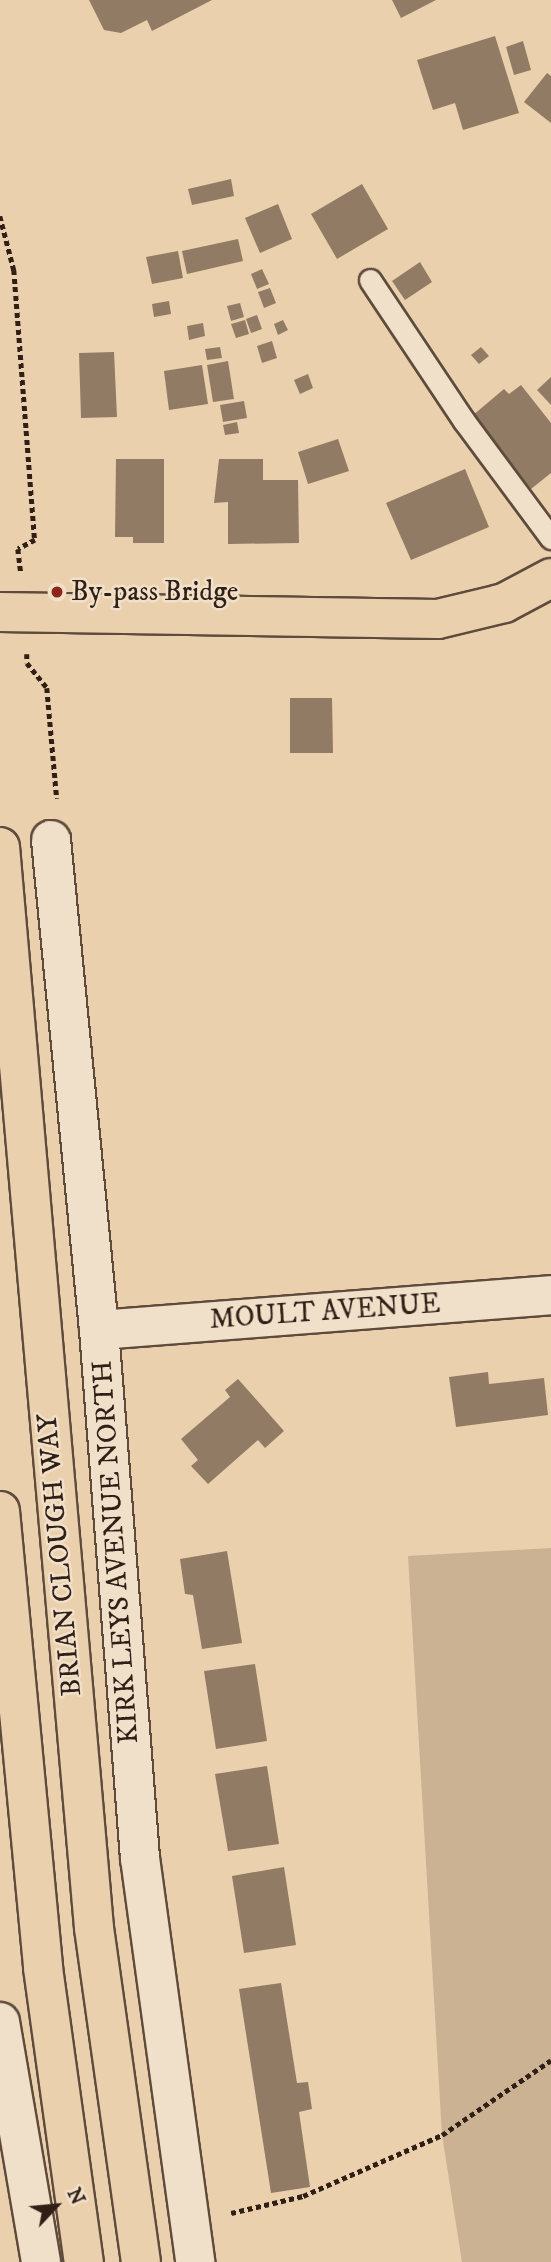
<!DOCTYPE html>
<html>
<head>
<meta charset="utf-8">
<style>
  body { margin:0 }
  #map { position:relative; width:551px; height:2262px; overflow:hidden; background:#ead0ac; font-family:"IM FELL DW Pica",serif }
  div>[style] { position:absolute }
  [style*='--x'] { left:calc(var(--x)*1px); top:calc(var(--y)*1px); width:calc(var(--w)*1px); rotate:calc(var(--a)*1deg) }
  .green>* { inset:0; background:#cab292 }
  .building>* { inset:0; background:#917b64 }
  .path>* { height:4.5px; margin-top:-2.25px; transform-origin:0; background:repeating-linear-gradient(90deg,#301f16 0 5px,transparent 0 8.5px) }
  .roads { filter:drop-shadow(2px 0 #5e4b3c) drop-shadow(-2px 0 #5e4b3c) drop-shadow(0 2px #5e4b3c) drop-shadow(0 -2px #5e4b3c) }
  .lane>* { height:21px; margin:-10.5px; padding:0 10.5px; transform-origin:10.5px; border-radius:10.5px; background:#f1e0c9 }
  .street>* { height:38px; margin:-19px; padding:0 19px; transform-origin:19px; border-radius:19px; background:#f1e0c9 }
  .primary>* { height:38px; margin:-19px; padding:0 19px; transform-origin:19px; border-radius:19px; background:#ead0ac }
  .highway>* { height:38px; margin:-19px; padding:0 19px; transform-origin:19px; border-radius:19px; background:#ead0ac }
  .dots>* { width:19px; height:19px; translate:-50% -50%; box-sizing:border-box; border:4px solid #f1e0c9; border-radius:50% }
  span { translate:-50% -50%; white-space:nowrap; text-align:center; line-height:1.15; -webkit-text-stroke:5px #f1e0c9; paint-order:stroke }
  .poi-label { font-size:28px; color:#301f16 }
  .left { translate:0 -50%; text-align:left }
  .street-label { font-size:28px; color:#301f16 }
  .north { position:absolute; left:21px; top:2171px; width:70px; height:70px; -webkit-text-stroke:5px #f1e0c9; paint-order:stroke; rotate:64deg; font-size:19px; font-weight:700; line-height:28px; text-align:center; color:#301f16 }
  .north::after { content:''; display:block; margin:auto; width:24px; height:32px; background:#301f16; clip-path:polygon(50% 0,100% 100%,50% 72%,0 100%) }
</style>
</head>
<body>
<div id="map">
  <div class="green">
    <div style="clip-path:polygon(551px 1548px,551px 2262px,462px 2262px,442px 2135px,408px 1556px)"></div>
  </div>
  <div class="building">
    <div style="clip-path:polygon(89px 0,212px 0,152px 31px,147px 20px,121px 33px,104px 30px)"></div>
    <div style="clip-path:polygon(392px 0,436px 0,401px 18px)"></div>
    <div style="clip-path:polygon(495px 36px,519px 113px,463px 130px,455px 103px,433px 110px,417px 60px)"></div>
    <div style="clip-path:polygon(523px 41px,531px 70px,514px 75px,506px 47px)"></div>
    <div style="clip-path:polygon(547px 73px,551px 76px,551px 123px,524px 102px)"></div>
    <div style="clip-path:polygon(231px 179px,234px 196px,192px 205px,188px 189px)"></div>
    <div style="clip-path:polygon(362px 184px,388px 229px,337px 259px,311px 214px)"></div>
    <div style="clip-path:polygon(278px 204px,292px 239px,260px 253px,245px 218px)"></div>
    <div style="clip-path:polygon(238px 239px,243px 261px,187px 274px,182px 251px)"></div>
    <div style="clip-path:polygon(178px 251px,183px 278px,152px 284px,146px 257px)"></div>
    <div style="clip-path:polygon(420px 262px,432px 282px,405px 300px,392px 281px)"></div>
    <div style="clip-path:polygon(262px 269px,269px 284px,257px 289px,251px 274px)"></div>
    <div style="clip-path:polygon(270px 288px,276px 303px,264px 308px,258px 292px)"></div>
    <div style="clip-path:polygon(169px 301px,171px 314px,154px 317px,152px 304px)"></div>
    <div style="clip-path:polygon(240px 303px,244px 317px,231px 321px,227px 306px)"></div>
    <div style="clip-path:polygon(257px 315px,262px 329px,251px 333px,246px 319px)"></div>
    <div style="clip-path:polygon(245px 320px,249px 334px,236px 338px,231px 324px)"></div>
    <div style="clip-path:polygon(283px 320px,288px 330px,278px 335px,274px 324px)"></div>
    <div style="clip-path:polygon(203px 323px,205px 336px,189px 340px,187px 326px)"></div>
    <div style="clip-path:polygon(272px 341px,277px 358px,262px 363px,257px 346px)"></div>
    <div style="clip-path:polygon(220px 347px,222px 358px,207px 360px,205px 349px)"></div>
    <div style="clip-path:polygon(481px 347px,489px 356px,479px 364px,471px 355px)"></div>
    <div style="clip-path:polygon(114px 352px,117px 417px,81px 418px,79px 353px)"></div>
    <div style="clip-path:polygon(228px 361px,234px 399px,213px 402px,207px 365px)"></div>
    <div style="clip-path:polygon(202px 365px,208px 404px,169px 410px,164px 371px)"></div>
    <div style="clip-path:polygon(308px 374px,313px 388px,300px 394px,294px 380px)"></div>
    <div style="clip-path:polygon(551px 377px,551px 405px,537px 390px)"></div>
    <div style="clip-path:polygon(521px 385px,551px 423px,551px 473px,531px 489px,472px 416px,504px 389px,509px 394px)"></div>
    <div style="clip-path:polygon(244px 401px,247px 418px,223px 422px,220px 405px)"></div>
    <div style="clip-path:polygon(237px 422px,239px 433px,225px 435px,223px 425px)"></div>
    <div style="clip-path:polygon(338px 439px,349px 471px,308px 484px,298px 452px)"></div>
    <div style="clip-path:polygon(116px 459px,164px 459px,164px 543px,133px 543px,133px 537px,115px 537px)"></div>
    <div style="clip-path:polygon(219px 459px,263px 459px,263px 480px,298px 480px,299px 543px,228px 544px,228px 502px,214px 503px)"></div>
    <div style="clip-path:polygon(465px 469px,489px 527px,411px 560px,386px 503px)"></div>
    <div style="clip-path:polygon(290px 698px,332px 698px,333px 753px,290px 753px)"></div>
    <div style="clip-path:polygon(488px 1372px,489px 1384px,544px 1378px,548px 1415px,456px 1427px,449px 1377px)"></div>
    <div style="clip-path:polygon(238px 1379px,284px 1431px,265px 1448px,258px 1440px,208px 1484px,191px 1466px,198px 1460px,181px 1439px,230px 1397px,225px 1390px)"></div>
    <div style="clip-path:polygon(227px 1551px,242px 1643px,202px 1649px,193px 1595px,185px 1594px,180px 1559px)"></div>
    <div style="clip-path:polygon(255px 1664px,267px 1741px,216px 1749px,204px 1671px)"></div>
    <div style="clip-path:polygon(267px 1766px,279px 1844px,228px 1851px,215px 1774px)"></div>
    <div style="clip-path:polygon(284px 1867px,296px 1945px,244px 1953px,232px 1876px)"></div>
    <div style="clip-path:polygon(281px 1983px,297px 2083px,308px 2082px,312px 2109px,299px 2112px,310px 2187px,271px 2193px,239px 1989px)"></div>
  </div>
  <div class="path">
    <div style="--x:0;--y:216;--w:56;--a:75.5"></div>
    <div style="--x:14;--y:270;--w:271;--a:85.6"></div>
    <div style="--x:35;--y:540;--w:19;--a:152"></div>
    <div style="--x:18;--y:549;--w:23;--a:83"></div>
    <div style="--x:27;--y:654;--w:9;--a:90"></div>
    <div style="--x:27;--y:663;--w:32;--a:51"></div>
    <div style="--x:47;--y:688;--w:111;--a:84.9"></div>
    <div style="--x:231;--y:2213;--w:74;--a:-13.3"></div>
    <div style="--x:303;--y:2196;--w:152;--a:-23.7"></div>
    <div style="--x:442;--y:2135;--w:132;--a:-34.5"></div>
  </div>
  <div class="roads">
    <div class="lane">
      <div style="--x:370;--y:280;--w:169;--a:56.3"></div>
      <div style="--x:464;--y:421;--w:146;--a:53.4"></div>
    </div>
    <div class="street">
      <div style="--x:51;--y:840;--w:492;--a:84.4"></div>
      <div style="--x:99;--y:1330;--w:530;--a:85.56"></div>
      <div style="--x:140;--y:1858;--w:408;--a:82.2"></div>
      <div style="--x:99;--y:1330;--w:453;--a:-4.4"></div>
      <div style="--x:0;--y:2022;--w:243;--a:80.3"></div>
    </div>
    <div class="primary">
      <div style="--x:0;--y:612;--w:438;--a:0.9"></div>
      <div style="--x:438;--y:619;--w:68;--a:-13.6"></div>
      <div style="--x:504;--y:603;--w:53;--a:-28"></div>
    </div>
    <div class="highway">
      <div style="--x:0;--y:847;--w:1085;--a:85.03"></div>
      <div style="--x:94;--y:1928;--w:337;--a:82"></div>
      <div style="--x:0;--y:1511;--w:459;--a:84.6"></div>
      <div style="--x:43;--y:1968;--w:297;--a:82.1"></div>
    </div>
  </div>
  <div class="dots">
    <div style="left:57px;top:592px;background:#8f2418"></div>
  </div>
  <div class="poi-label">
    <span class="left" style="left:71px;top:592px">By-pass Bridge</span>
  </div>
  <div class="street-label">
    <span style="left:325px;top:1312px;rotate:-4deg">MOULT AVENUE</span>
    <span style="left:116px;top:1552px;rotate:-94deg">KIRK LEYS AVENUE NORTH</span>
    <span style="left:60px;top:1555px;rotate:-95deg">BRIAN CLOUGH WAY</span>
  </div>
  <div class="north">N</div>
</div>
</body>
</html>
